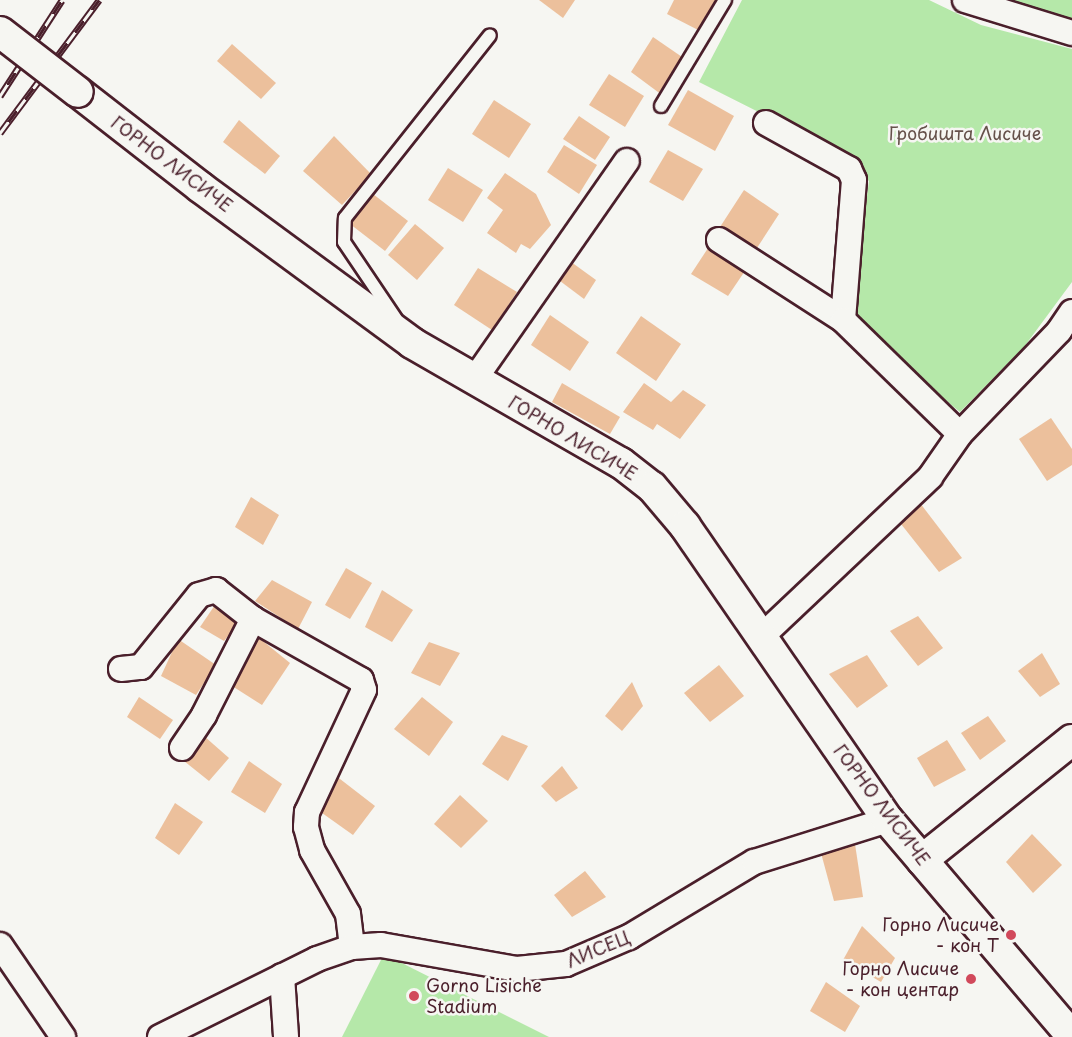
<!DOCTYPE html>
<html>
<head>
<meta charset="utf-8">
<style>
  body { margin:0 }
  #map { position:relative; width:1072px; height:1037px; overflow:hidden; background:#f6f6f2; font-family:"Playpen Sans",sans-serif }
  div>[style] { position:absolute }
  [style*='--x'] { left:calc(var(--x)*1px); top:calc(var(--y)*1px); width:calc(var(--w)*1px); rotate:calc(var(--a)*1deg) }
  .green>* { inset:0; background:#b5e8a9 }
  .building>* { inset:0; background:#ecc09c }
  .roads { filter:drop-shadow(2px 0 #4a1f2b) drop-shadow(-2px 0 #4a1f2b) drop-shadow(0 2px #4a1f2b) drop-shadow(0 -2px #4a1f2b) }
  .service>* { height:12px; margin:-6px; padding:0 6px; transform-origin:6px; border-radius:6px; background:#f6f6f2 }
  .minor>* { height:24px; margin:-12px; padding:0 12px; transform-origin:12px; border-radius:12px; background:#f6f6f2 }
  .tertiary>* { height:30px; margin:-15px; padding:0 15px; transform-origin:15px; border-radius:15px; background:#f6f6f2 }
  .rail>* { height:7px; margin-top:-3.5px; transform-origin:0; background:repeating-linear-gradient(90deg,#f6f6f2 0 14px,#4a1f2b 0 28px); box-sizing:border-box; border-block:2px solid #4a1f2b }
  .bridges { filter:drop-shadow(2px 0 #4a1f2b) drop-shadow(-2px 0 #4a1f2b) drop-shadow(0 2px #4a1f2b) drop-shadow(0 -2px #4a1f2b) }
  .tertiary-bridge>* { height:30px; margin:-15px; padding:0 15px; transform-origin:15px; border-radius:15px; background:#f6f6f2 }
  .dots>* { width:16px; height:16px; translate:-50% -50%; box-sizing:border-box; border:3px solid #f6f6f2; border-radius:50% }
  span { translate:-50% -50%; white-space:nowrap; text-align:center; line-height:1.15; -webkit-text-stroke:5px #f6f6f2; paint-order:stroke }
  .park-label { font-size:18px; color:#65514a }
  .street-label { font-size:18px; color:#4a1f2b }
  .poi-label { font-size:18px; color:#4a1f2b }
  .right { translate:-100% -50%; text-align:right }
  .left { translate:0 -50%; text-align:left }
</style>
</head>
<body>
<div id="map">
  <div class="green">
    <div style="clip-path:polygon(742px 0,929px 0,981px 25px,1072px 49px,1072px 282px,1024px 347px,960px 412px,863px 332px,853px 303px,869px 181px,834px 150px,699px 82px)"></div>
    <div style="clip-path:polygon(965px 0,1072px 0,1072px 33px)"></div>
    <div style="clip-path:polygon(384px 954px,549px 1037px,342px 1037px)"></div>
  </div>
  <div class="building">
    <div style="clip-path:polygon(539px 0,575px 0,563px 18px)"></div>
    <div style="clip-path:polygon(674px 0,717px 0,700px 31px,667px 14px)"></div>
    <div style="clip-path:polygon(653px 37px,685px 59px,662px 95px,631px 72px)"></div>
    <div style="clip-path:polygon(232px 44px,276px 83px,261px 99px,217px 61px)"></div>
    <div style="clip-path:polygon(609px 74px,644px 96px,625px 127px,589px 105px)"></div>
    <div style="clip-path:polygon(688px 90px,734px 116px,715px 151px,668px 125px)"></div>
    <div style="clip-path:polygon(494px 100px,531px 124px,509px 158px,472px 134px)"></div>
    <div style="clip-path:polygon(579px 116px,610px 137px,595px 160px,563px 139px)"></div>
    <div style="clip-path:polygon(239px 120px,280px 156px,265px 174px,223px 142px)"></div>
    <div style="clip-path:polygon(334px 136px,371px 174px,342px 205px,303px 171px)"></div>
    <div style="clip-path:polygon(564px 145px,597px 165px,579px 194px,547px 172px)"></div>
    <div style="clip-path:polygon(668px 150px,703px 169px,683px 201px,649px 182px)"></div>
    <div style="clip-path:polygon(448px 168px,483px 190px,463px 222px,428px 200px)"></div>
    <div style="clip-path:polygon(505px 173px,536px 194px,551px 225px,530px 249px,521px 244px,516px 253px,487px 233px,503px 210px,487px 198px)"></div>
    <div style="clip-path:polygon(744px 190px,779px 214px,755px 251px,720px 227px)"></div>
    <div style="clip-path:polygon(373px 194px,408px 221px,385px 251px,350px 224px)"></div>
    <div style="clip-path:polygon(415px 224px,444px 248px,417px 280px,388px 255px)"></div>
    <div style="clip-path:polygon(712px 242px,749px 265px,728px 296px,691px 274px)"></div>
    <div style="clip-path:polygon(567px 259px,596px 280px,584px 299px,556px 278px)"></div>
    <div style="clip-path:polygon(478px 268px,517px 292px,492px 330px,454px 305px)"></div>
    <div style="clip-path:polygon(550px 315px,589px 342px,570px 371px,531px 345px)"></div>
    <div style="clip-path:polygon(641px 316px,681px 344px,656px 381px,616px 353px)"></div>
    <div style="clip-path:polygon(562px 383px,620px 417px,610px 434px,552px 402px)"></div>
    <div style="clip-path:polygon(644px 383px,671px 402px,683px 390px,706px 405px,680px 439px,657px 424px,653px 430px,623px 412px)"></div>
    <div style="clip-path:polygon(1051px 418px,1072px 449px,1072px 465px,1047px 481px,1019px 439px)"></div>
    <div style="clip-path:polygon(251px 497px,279px 515px,263px 545px,235px 527px)"></div>
    <div style="clip-path:polygon(920px 503px,962px 558px,939px 572px,901px 524px)"></div>
    <div style="clip-path:polygon(346px 568px,372px 583px,350px 619px,325px 605px)"></div>
    <div style="clip-path:polygon(272px 580px,312px 602px,298px 629px,255px 601px)"></div>
    <div style="clip-path:polygon(382px 590px,413px 610px,392px 642px,365px 627px)"></div>
    <div style="clip-path:polygon(217px 602px,242px 618px,224px 641px,200px 627px)"></div>
    <div style="clip-path:polygon(918px 616px,943px 648px,918px 666px,890px 631px)"></div>
    <div style="clip-path:polygon(258px 637px,290px 663px,262px 705px,229px 684px)"></div>
    <div style="clip-path:polygon(178px 639px,216px 665px,196px 695px,161px 676px)"></div>
    <div style="clip-path:polygon(429px 642px,460px 653px,440px 686px,411px 673px)"></div>
    <div style="clip-path:polygon(1042px 653px,1060px 684px,1040px 697px,1018px 671px)"></div>
    <div style="clip-path:polygon(867px 655px,888px 686px,857px 708px,829px 674px)"></div>
    <div style="clip-path:polygon(719px 665px,744px 696px,710px 722px,684px 693px)"></div>
    <div style="clip-path:polygon(632px 682px,643px 706px,622px 731px,605px 716px)"></div>
    <div style="clip-path:polygon(139px 697px,173px 720px,160px 739px,127px 717px)"></div>
    <div style="clip-path:polygon(422px 697px,453px 722px,429px 756px,394px 729px)"></div>
    <div style="clip-path:polygon(988px 716px,1006px 741px,980px 760px,961px 733px)"></div>
    <div style="clip-path:polygon(502px 735px,528px 746px,508px 781px,482px 764px)"></div>
    <div style="clip-path:polygon(204px 736px,229px 758px,209px 781px,184px 761px)"></div>
    <div style="clip-path:polygon(947px 740px,966px 770px,934px 787px,917px 758px)"></div>
    <div style="clip-path:polygon(249px 761px,282px 784px,265px 813px,231px 792px)"></div>
    <div style="clip-path:polygon(562px 766px,578px 788px,556px 802px,541px 786px)"></div>
    <div style="clip-path:polygon(331px 772px,375px 806px,353px 835px,315px 808px)"></div>
    <div style="clip-path:polygon(460px 795px,488px 821px,461px 848px,434px 824px)"></div>
    <div style="clip-path:polygon(175px 803px,203px 822px,179px 855px,155px 838px)"></div>
    <div style="clip-path:polygon(1032px 834px,1062px 865px,1033px 893px,1006px 862px)"></div>
    <div style="clip-path:polygon(855px 844px,863px 897px,834px 901px,821px 853px)"></div>
    <div style="clip-path:polygon(585px 871px,606px 897px,572px 917px,554px 895px)"></div>
    <div style="clip-path:polygon(862px 926px,895px 958px,881px 982px,843px 960px)"></div>
    <div style="clip-path:polygon(826px 982px,860px 1006px,845px 1032px,810px 1011px)"></div>
  </div>
  <div class="roads">
    <div class="service">
      <div style="--x:661;--y:106;--w:124;--a:-58.9"></div>
      <div style="--x:396;--y:319;--w:93;--a:-124"></div>
      <div style="--x:344;--y:242;--w:24;--a:-88"></div>
      <div style="--x:345;--y:218;--w:233;--a:-51.6"></div>
    </div>
    <div class="minor">
      <div style="--x:965;--y:0;--w:112;--a:17.1"></div>
      <div style="--x:766;--y:123;--w:95;--a:29"></div>
      <div style="--x:849;--y:169;--w:12;--a:66"></div>
      <div style="--x:854;--y:180;--w:140;--a:94.5"></div>
      <div style="--x:719;--y:240;--w:148;--a:32.8"></div>
      <div style="--x:843;--y:320;--w:163;--a:44.3"></div>
      <div style="--x:474;--y:380;--w:267;--a:-55.1"></div>
      <div style="--x:761;--y:637;--w:233;--a:-43.4"></div>
      <div style="--x:930;--y:477;--w:52;--a:-55.1"></div>
      <div style="--x:960;--y:434;--w:143;--a:-46.1"></div>
      <div style="--x:1059;--y:331;--w:23;--a:-56"></div>
      <div style="--x:121;--y:669;--w:20;--a:-6"></div>
      <div style="--x:141;--y:667;--w:92;--a:-51.1"></div>
      <div style="--x:199;--y:595;--w:18;--a:-16"></div>
      <div style="--x:216;--y:590;--w:47;--a:38.1"></div>
      <div style="--x:253;--y:619;--w:124;--a:29.5"></div>
      <div style="--x:361;--y:680;--w:10;--a:73"></div>
      <div style="--x:364;--y:690;--w:135;--a:115"></div>
      <div style="--x:307;--y:812;--w:15;--a:94"></div>
      <div style="--x:306;--y:827;--w:24;--a:75"></div>
      <div style="--x:312;--y:850;--w:73;--a:60.6"></div>
      <div style="--x:348;--y:914;--w:33;--a:83"></div>
      <div style="--x:182;--y:748;--w:40;--a:-56"></div>
      <div style="--x:204;--y:715;--w:108;--a:-63"></div>
      <div style="--x:0;--y:945;--w:112;--a:55.6"></div>
      <div style="--x:282;--y:976;--w:61;--a:86.2"></div>
      <div style="--x:160;--y:1037;--w:175;--a:-26.4"></div>
      <div style="--x:317;--y:959;--w:37;--a:-19"></div>
      <div style="--x:352;--y:947;--w:29;--a:-4"></div>
      <div style="--x:381;--y:945;--w:138;--a:10"></div>
      <div style="--x:517;--y:969;--w:49;--a:-5.8"></div>
      <div style="--x:566;--y:964;--w:69;--a:-23.2"></div>
      <div style="--x:629;--y:937;--w:146;--a:-31"></div>
      <div style="--x:754;--y:862;--w:140;--a:-17.4"></div>
    </div>
    <div class="tertiary">
      <div style="--x:78;--y:92;--w:155;--a:37.9"></div>
      <div style="--x:200;--y:187;--w:263;--a:36.3"></div>
      <div style="--x:412;--y:343;--w:241;--a:29.9"></div>
      <div style="--x:621;--y:463;--w:39;--a:38"></div>
      <div style="--x:652;--y:487;--w:51;--a:49.8"></div>
      <div style="--x:685;--y:526;--w:357;--a:55.4"></div>
      <div style="--x:888;--y:820;--w:284;--a:49.6"></div>
      <div style="--x:922;--y:860;--w:192;--a:-38.7"></div>
    </div>
  </div>
  <div class="rail">
    <div style="--x:0;--y:96;--w:114;--a:-57.1"></div>
    <div style="--x:0;--y:133;--w:166;--a:-53.3"></div>
  </div>
  <div class="bridges">
    <div class="tertiary-bridge">
      <div style="--x:0;--y:32;--w:98;--a:37.6"></div>
    </div>
  </div>
  <div class="dots">
    <div style="left:1011px;top:935px;background:#d1495b"></div>
    <div style="left:971px;top:979px;background:#d1495b"></div>
    <div style="left:414px;top:996px;background:#d1495b"></div>
  </div>
  <div class="park-label">
    <span style="left:965px;top:133px">Гробишта Лисиче</span>
  </div>
  <div class="street-label">
    <span style="left:172px;top:164px;rotate:37deg">ГОРНО ЛИСИЧЕ</span>
    <span style="left:573px;top:438px;rotate:31deg">ГОРНО ЛИСИЧЕ</span>
    <span style="left:882px;top:805px;rotate:53deg">ГОРНО ЛИСИЧЕ</span>
    <span style="left:598px;top:949px;rotate:-23deg">ЛИСЕЦ</span>
  </div>
  <div class="poi-label">
    <span class="right" style="left:999px;top:935px">Горно Лисиче<br>- кон Т</span>
    <span class="right" style="left:959px;top:979px">Горно Лисиче<br>- кон центар</span>
    <span class="left" style="left:426px;top:996px">Gorno Lisiche<br>Stadium</span>
  </div>
</div>
</body>
</html>
